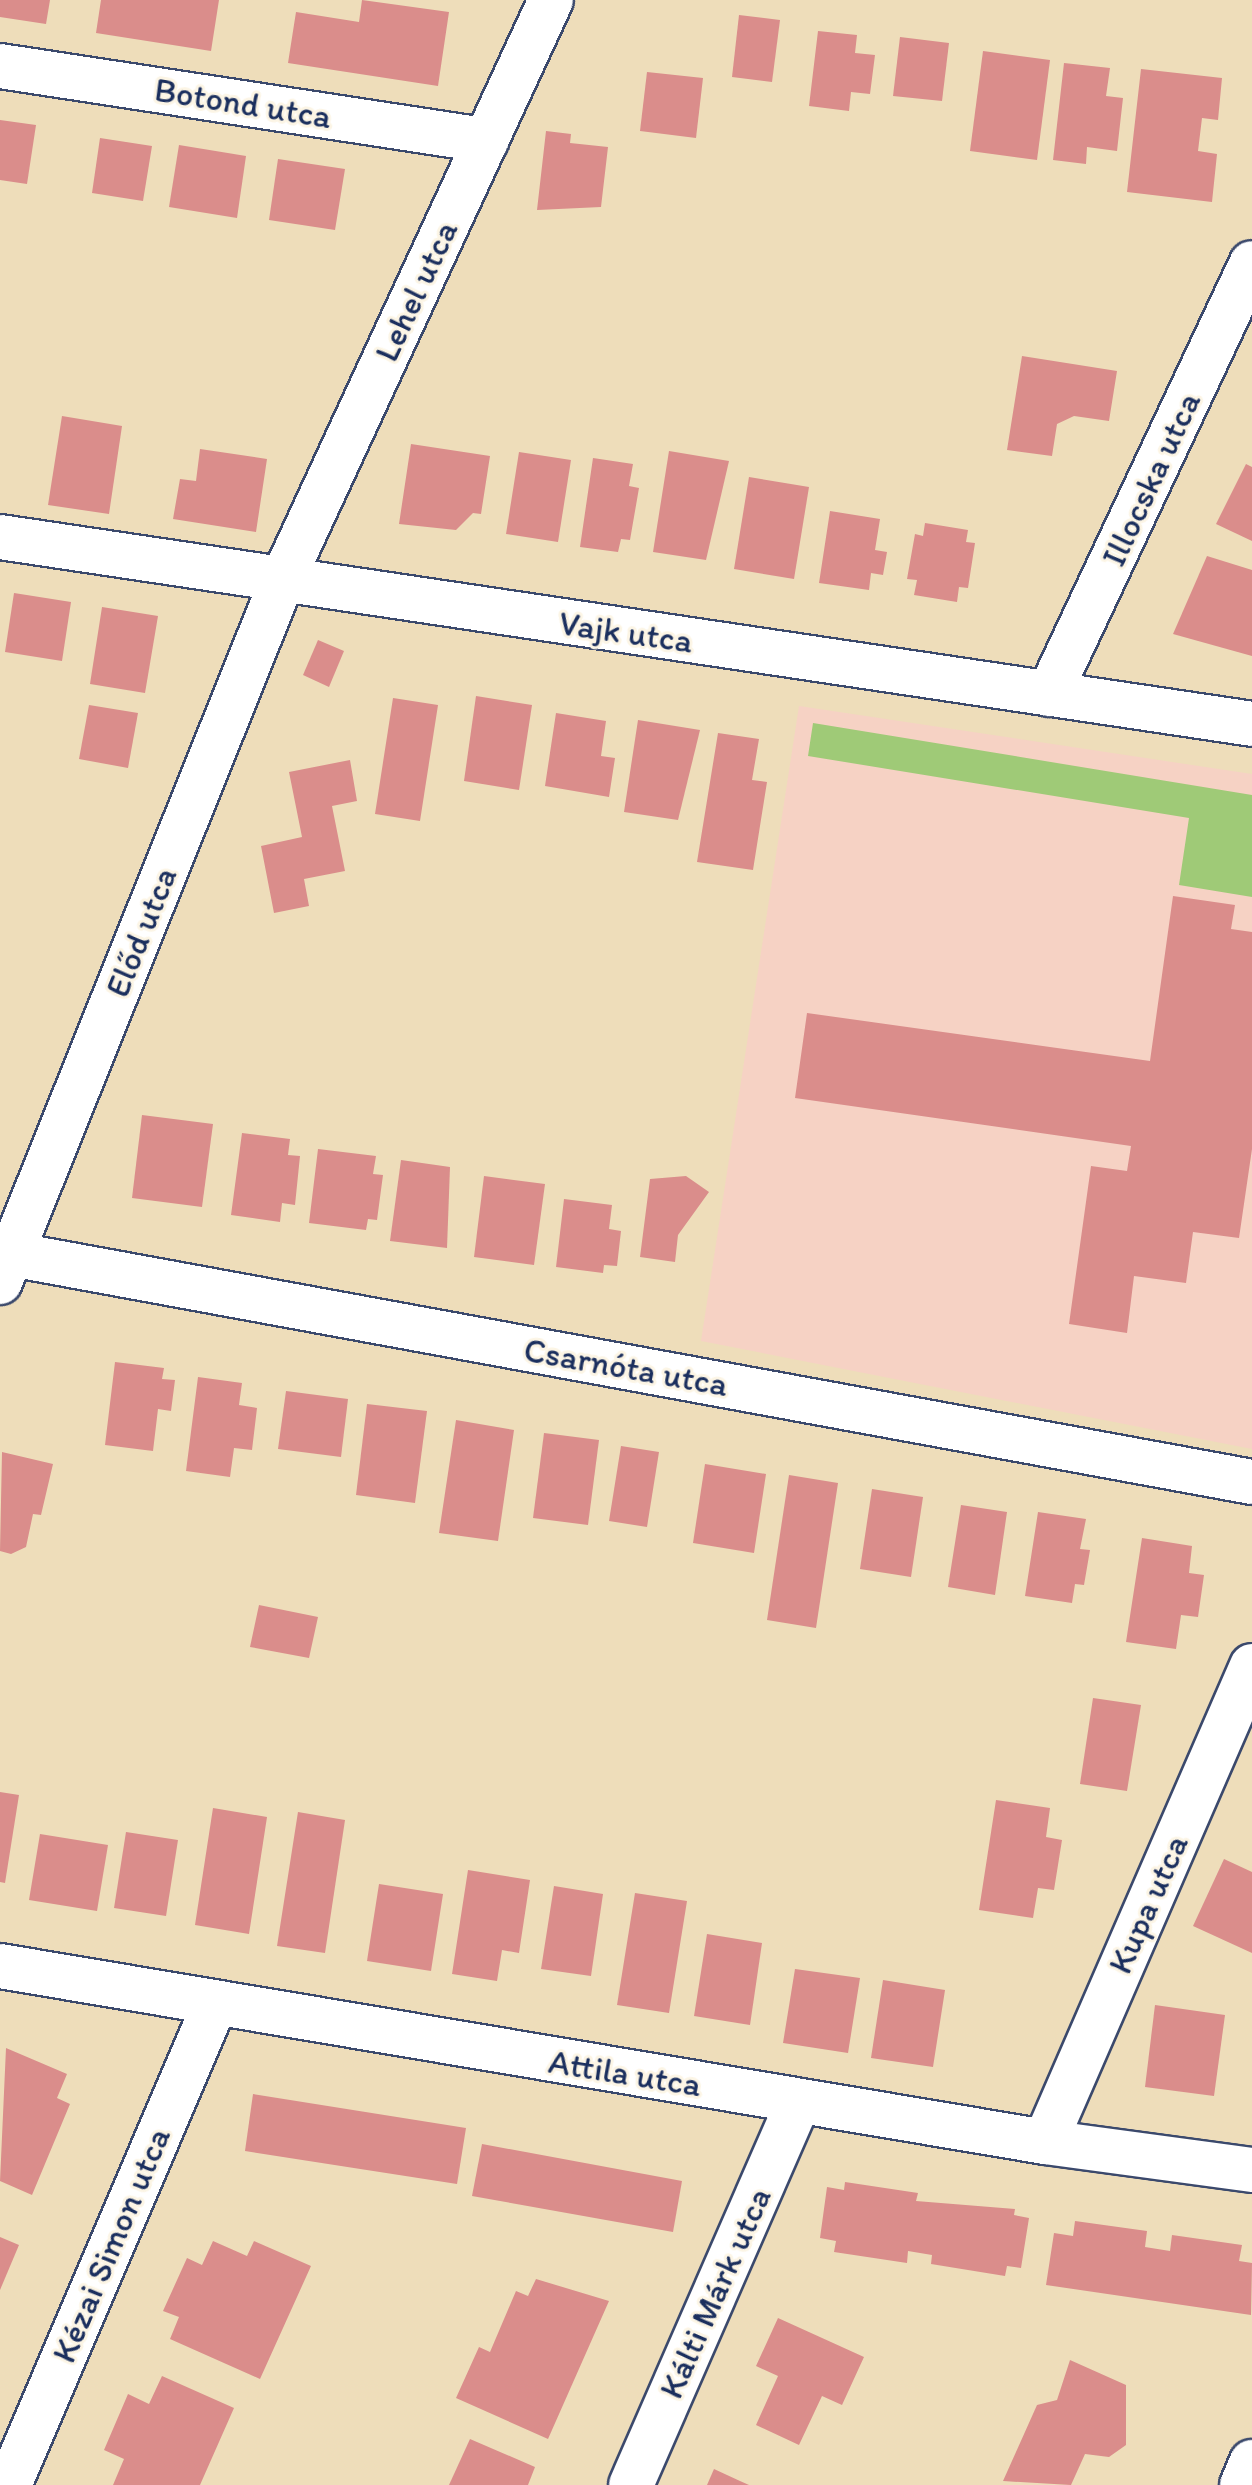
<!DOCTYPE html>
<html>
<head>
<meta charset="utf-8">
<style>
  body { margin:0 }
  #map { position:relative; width:1252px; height:2485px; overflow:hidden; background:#eeddba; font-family:Itim,sans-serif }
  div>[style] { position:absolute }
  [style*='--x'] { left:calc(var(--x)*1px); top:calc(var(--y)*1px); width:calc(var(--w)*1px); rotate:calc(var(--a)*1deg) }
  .built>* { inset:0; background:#f6d2c4 }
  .green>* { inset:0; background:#9fca77 }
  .building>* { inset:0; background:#da8d8b }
  .roads { filter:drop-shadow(2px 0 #3b496c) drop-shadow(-2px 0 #3b496c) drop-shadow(0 2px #3b496c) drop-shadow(0 -2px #3b496c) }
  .minor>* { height:44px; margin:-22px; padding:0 22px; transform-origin:22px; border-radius:22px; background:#fff }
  span { translate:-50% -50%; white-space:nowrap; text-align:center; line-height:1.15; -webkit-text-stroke:6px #fcf5e5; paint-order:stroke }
  .street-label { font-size:34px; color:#1b2f5e }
</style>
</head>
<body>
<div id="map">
  <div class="built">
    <div style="clip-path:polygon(799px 706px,1252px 774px,1252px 1449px,701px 1341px)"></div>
  </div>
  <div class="green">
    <div style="clip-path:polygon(813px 723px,1252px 795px,1252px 897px,1179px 885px,1189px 818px,808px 756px)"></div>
  </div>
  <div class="building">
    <div style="clip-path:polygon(0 0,50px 0,46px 24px,0 17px)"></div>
    <div style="clip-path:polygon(101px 0,219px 0,211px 51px,96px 33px)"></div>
    <div style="clip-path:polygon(362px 0,449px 12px,438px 86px,288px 63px,296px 12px,359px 22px)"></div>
    <div style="clip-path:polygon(739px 15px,780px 20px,772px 82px,732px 77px)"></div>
    <div style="clip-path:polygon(818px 31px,857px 35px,855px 53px,875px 55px,870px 94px,851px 92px,849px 111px,809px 106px)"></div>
    <div style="clip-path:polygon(900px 37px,949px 43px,942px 101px,893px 96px)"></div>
    <div style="clip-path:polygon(983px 51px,1050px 60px,1037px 160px,970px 151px)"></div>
    <div style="clip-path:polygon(1064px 63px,1110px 68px,1106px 96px,1123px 98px,1117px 151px,1087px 147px,1086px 164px,1053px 160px)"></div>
    <div style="clip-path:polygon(1141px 69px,1222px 78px,1218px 120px,1202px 118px,1198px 151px,1217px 154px,1212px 202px,1127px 192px)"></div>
    <div style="clip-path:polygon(647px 72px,703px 78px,696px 138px,640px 131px)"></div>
    <div style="clip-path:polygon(0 120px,36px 125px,27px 184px,0 180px)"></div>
    <div style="clip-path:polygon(546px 131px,571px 134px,570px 143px,608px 147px,601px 207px,537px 210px)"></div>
    <div style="clip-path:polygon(100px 138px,152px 146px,143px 201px,92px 193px)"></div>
    <div style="clip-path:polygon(179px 145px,246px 156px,237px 218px,169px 207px)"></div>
    <div style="clip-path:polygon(278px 159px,345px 169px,335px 230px,269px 220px)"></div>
    <div style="clip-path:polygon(1022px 356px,1117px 371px,1109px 421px,1074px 416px,1057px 424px,1052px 456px,1007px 450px)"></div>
    <div style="clip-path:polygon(62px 416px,122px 426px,109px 514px,48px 505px)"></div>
    <div style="clip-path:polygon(411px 444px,490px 456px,481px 514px,473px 513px,456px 530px,399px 524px)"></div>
    <div style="clip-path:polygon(200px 449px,267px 459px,256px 532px,173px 519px,180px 479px,196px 481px)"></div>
    <div style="clip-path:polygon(669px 451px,729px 461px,706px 560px,653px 552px)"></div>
    <div style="clip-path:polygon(519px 452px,571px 460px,558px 542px,506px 534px)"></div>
    <div style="clip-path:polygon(593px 458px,633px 464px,629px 486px,639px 488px,630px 540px,621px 539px,618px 552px,580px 547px)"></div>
    <div style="clip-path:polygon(1246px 464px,1252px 467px,1252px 541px,1216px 524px)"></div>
    <div style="clip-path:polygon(749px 477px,809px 487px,794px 579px,734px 569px)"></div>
    <div style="clip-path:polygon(830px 511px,880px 519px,875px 550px,887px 552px,883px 575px,871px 573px,869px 590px,819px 583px)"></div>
    <div style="clip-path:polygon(925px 523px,968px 530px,966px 542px,975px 543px,968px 588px,959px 587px,957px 602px,914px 595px,917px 580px,907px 579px,915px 534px,923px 536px)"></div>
    <div style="clip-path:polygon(1207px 556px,1252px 570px,1252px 656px,1173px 634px)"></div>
    <div style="clip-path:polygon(14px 593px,71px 602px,62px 661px,5px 652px)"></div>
    <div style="clip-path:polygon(102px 607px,158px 616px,145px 693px,90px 684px)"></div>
    <div style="clip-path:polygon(318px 640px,344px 651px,329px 687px,303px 675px)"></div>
    <div style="clip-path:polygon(476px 696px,532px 705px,519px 790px,464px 781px)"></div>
    <div style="clip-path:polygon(393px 698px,438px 705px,420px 821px,375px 814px)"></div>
    <div style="clip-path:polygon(89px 705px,138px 713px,128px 768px,79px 759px)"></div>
    <div style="clip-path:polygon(556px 713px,606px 721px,601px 756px,615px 758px,609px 797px,545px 786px)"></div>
    <div style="clip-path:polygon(638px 720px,700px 730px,678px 820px,624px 812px)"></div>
    <div style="clip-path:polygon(718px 733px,759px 739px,752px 780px,767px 782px,753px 870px,697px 862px)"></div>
    <div style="clip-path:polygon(350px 760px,357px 801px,332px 806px,345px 871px,304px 879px,309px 906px,274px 913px,261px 846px,302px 837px,289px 772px)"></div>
    <div style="clip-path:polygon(1173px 896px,1235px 905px,1231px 929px,1252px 932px,1252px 1149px,1239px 1238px,1193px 1232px,1186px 1283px,1134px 1276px,1127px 1333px,1069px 1324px,1091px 1166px,1127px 1171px,1131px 1146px,795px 1098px,807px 1013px,1150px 1061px)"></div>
    <div style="clip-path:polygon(142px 1115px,213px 1124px,202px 1207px,132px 1198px)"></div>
    <div style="clip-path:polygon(242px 1133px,290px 1139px,288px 1155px,300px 1156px,295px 1205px,282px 1203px,280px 1222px,231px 1215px)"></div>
    <div style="clip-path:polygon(318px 1149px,376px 1156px,373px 1174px,383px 1175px,377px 1220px,368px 1219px,366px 1230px,309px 1223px)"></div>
    <div style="clip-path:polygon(401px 1160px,450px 1167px,447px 1248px,390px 1241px)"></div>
    <div style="clip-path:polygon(484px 1176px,545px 1184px,534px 1265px,474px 1257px)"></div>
    <div style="clip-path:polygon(686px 1176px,709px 1192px,678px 1235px,675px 1262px,640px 1257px,650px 1179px)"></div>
    <div style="clip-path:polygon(564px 1199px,612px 1205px,609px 1229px,621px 1231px,617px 1266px,604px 1265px,603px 1273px,556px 1267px)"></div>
    <div style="clip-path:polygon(115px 1362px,164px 1368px,162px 1379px,175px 1380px,171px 1411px,158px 1409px,153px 1451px,105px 1445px)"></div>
    <div style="clip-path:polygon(198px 1377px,242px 1383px,239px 1405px,257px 1408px,252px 1450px,234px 1448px,230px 1477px,186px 1471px)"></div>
    <div style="clip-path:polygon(286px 1391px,348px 1399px,341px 1457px,278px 1449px)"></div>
    <div style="clip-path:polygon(367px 1404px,427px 1411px,415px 1503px,356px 1495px)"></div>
    <div style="clip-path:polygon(456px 1420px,514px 1430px,498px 1541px,439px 1533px)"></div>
    <div style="clip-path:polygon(544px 1433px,599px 1440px,588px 1525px,533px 1518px)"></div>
    <div style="clip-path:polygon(621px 1446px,659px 1452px,647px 1527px,609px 1521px)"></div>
    <div style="clip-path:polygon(2px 1452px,53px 1464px,41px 1515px,33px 1514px,26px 1547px,11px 1554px,0 1551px)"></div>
    <div style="clip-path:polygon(705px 1464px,766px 1474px,754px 1553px,693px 1543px)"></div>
    <div style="clip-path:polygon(789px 1475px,838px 1483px,816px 1628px,767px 1620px)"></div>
    <div style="clip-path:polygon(872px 1489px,923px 1497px,911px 1577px,860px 1569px)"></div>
    <div style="clip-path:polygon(961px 1505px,1007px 1512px,995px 1595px,948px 1587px)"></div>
    <div style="clip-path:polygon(1038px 1512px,1086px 1519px,1080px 1549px,1090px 1550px,1084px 1585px,1075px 1584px,1072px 1603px,1025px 1596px)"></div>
    <div style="clip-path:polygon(1142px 1538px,1192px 1546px,1189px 1573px,1204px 1575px,1198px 1617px,1181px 1615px,1176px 1649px,1126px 1642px)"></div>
    <div style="clip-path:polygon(259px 1605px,318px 1617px,309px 1658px,250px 1647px)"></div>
    <div style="clip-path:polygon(1093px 1698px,1141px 1705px,1127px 1791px,1080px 1784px)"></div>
    <div style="clip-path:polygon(0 1792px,19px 1795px,5px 1883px,0 1882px)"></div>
    <div style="clip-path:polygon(996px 1800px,1050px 1808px,1046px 1837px,1062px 1840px,1054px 1890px,1038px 1888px,1033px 1918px,979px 1910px)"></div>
    <div style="clip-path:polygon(213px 1808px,267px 1817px,249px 1934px,195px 1925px)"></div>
    <div style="clip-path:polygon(298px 1812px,345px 1820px,325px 1953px,277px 1946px)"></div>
    <div style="clip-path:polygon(126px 1832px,178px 1840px,166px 1916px,114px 1908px)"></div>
    <div style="clip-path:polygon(40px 1834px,108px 1845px,97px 1911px,29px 1900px)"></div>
    <div style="clip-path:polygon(1224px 1859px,1252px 1872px,1252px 1953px,1193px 1926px)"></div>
    <div style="clip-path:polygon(468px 1870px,530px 1880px,519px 1953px,502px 1950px,497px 1981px,452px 1974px)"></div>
    <div style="clip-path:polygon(379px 1884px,443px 1894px,431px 1971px,367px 1961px)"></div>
    <div style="clip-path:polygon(554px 1886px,603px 1894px,591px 1976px,541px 1969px)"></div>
    <div style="clip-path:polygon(635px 1893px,687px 1901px,669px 2013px,617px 2005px)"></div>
    <div style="clip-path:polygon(707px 1934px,762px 1943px,750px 2025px,694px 2016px)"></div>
    <div style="clip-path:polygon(795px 1969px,860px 1978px,848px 2053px,783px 2043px)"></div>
    <div style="clip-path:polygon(883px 1980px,945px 1990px,933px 2067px,871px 2058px)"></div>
    <div style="clip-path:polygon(1155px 2005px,1225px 2015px,1214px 2096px,1145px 2087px)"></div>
    <div style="clip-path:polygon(6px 2048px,67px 2074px,57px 2098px,70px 2104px,32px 2195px,0 2181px)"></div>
    <div style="clip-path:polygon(253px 2094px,466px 2128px,457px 2184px,245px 2151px)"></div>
    <div style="clip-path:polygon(482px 2144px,682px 2181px,673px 2232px,472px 2196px)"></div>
    <div style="clip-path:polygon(845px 2182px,918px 2193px,916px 2201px,1015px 2209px,1014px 2215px,1029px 2218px,1021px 2268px,1007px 2266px,1005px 2276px,931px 2264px,932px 2255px,908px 2251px,907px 2263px,834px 2252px,836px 2241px,820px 2238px,827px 2187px,844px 2190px)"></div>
    <div style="clip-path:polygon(1075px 2221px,1147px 2231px,1145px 2247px,1170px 2251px,1172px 2235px,1242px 2245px,1239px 2261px,1252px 2263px,1251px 2315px,1046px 2285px,1054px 2233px,1073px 2236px)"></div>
    <div style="clip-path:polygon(0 2237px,19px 2245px,0 2290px)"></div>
    <div style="clip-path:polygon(213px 2241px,247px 2256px,254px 2241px,311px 2266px,260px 2379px,170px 2339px,179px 2317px,163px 2311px,187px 2258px,202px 2265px)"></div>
    <div style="clip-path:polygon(536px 2279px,609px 2301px,548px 2439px,456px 2398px,479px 2347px,490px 2352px,516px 2291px,528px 2296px)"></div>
    <div style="clip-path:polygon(778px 2318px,864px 2357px,842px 2405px,822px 2396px,799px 2445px,756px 2425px,778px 2376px,756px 2366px)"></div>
    <div style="clip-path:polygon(1070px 2360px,1126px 2385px,1126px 2445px,1109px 2457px,1085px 2454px,1071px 2485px,1003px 2481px,1037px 2405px,1057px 2400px)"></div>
    <div style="clip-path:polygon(162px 2376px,234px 2408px,200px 2485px,113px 2485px,124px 2459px,104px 2450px,128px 2394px,149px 2404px)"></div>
    <div style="clip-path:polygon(470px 2439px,535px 2467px,528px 2485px,449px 2485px)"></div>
    <div style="clip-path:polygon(714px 2469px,740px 2481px,749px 2485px,707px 2485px)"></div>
  </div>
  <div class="roads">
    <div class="minor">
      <div style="--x:0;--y:66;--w:492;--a:8.7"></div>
      <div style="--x:0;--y:537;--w:1266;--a:8.49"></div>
      <div style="--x:1049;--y:694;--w:476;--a:-64.8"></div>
      <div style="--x:0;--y:1252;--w:1273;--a:10.41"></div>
      <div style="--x:0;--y:1282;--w:756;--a:-68.09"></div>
      <div style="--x:282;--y:581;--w:640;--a:-65.16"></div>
      <div style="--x:0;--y:1966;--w:1060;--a:9.56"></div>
      <div style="--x:1045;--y:2142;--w:209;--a:7.7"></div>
      <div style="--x:1045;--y:2142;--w:519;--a:-66.5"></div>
      <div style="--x:9;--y:2485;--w:521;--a:-66.83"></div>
      <div style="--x:631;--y:2485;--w:419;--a:-66.4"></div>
      <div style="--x:1242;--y:2485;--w:25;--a:-67"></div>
    </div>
  </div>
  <div class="street-label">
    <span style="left:243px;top:103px;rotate:9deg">Botond utca</span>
    <span style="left:416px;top:291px;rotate:-65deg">Lehel utca</span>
    <span style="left:1151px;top:479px;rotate:-65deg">Illocska utca</span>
    <span style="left:626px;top:632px;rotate:8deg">Vajk utca</span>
    <span style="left:141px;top:932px;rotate:-68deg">Előd utca</span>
    <span style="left:626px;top:1367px;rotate:10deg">Csarnóta utca</span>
    <span style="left:1148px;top:1904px;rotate:-66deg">Kupa utca</span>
    <span style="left:625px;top:2073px;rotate:9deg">Attila utca</span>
    <span style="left:111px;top:2245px;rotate:-67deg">Kézai Simon utca</span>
    <span style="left:715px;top:2293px;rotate:-66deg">Kálti Márk utca</span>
  </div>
</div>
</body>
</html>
